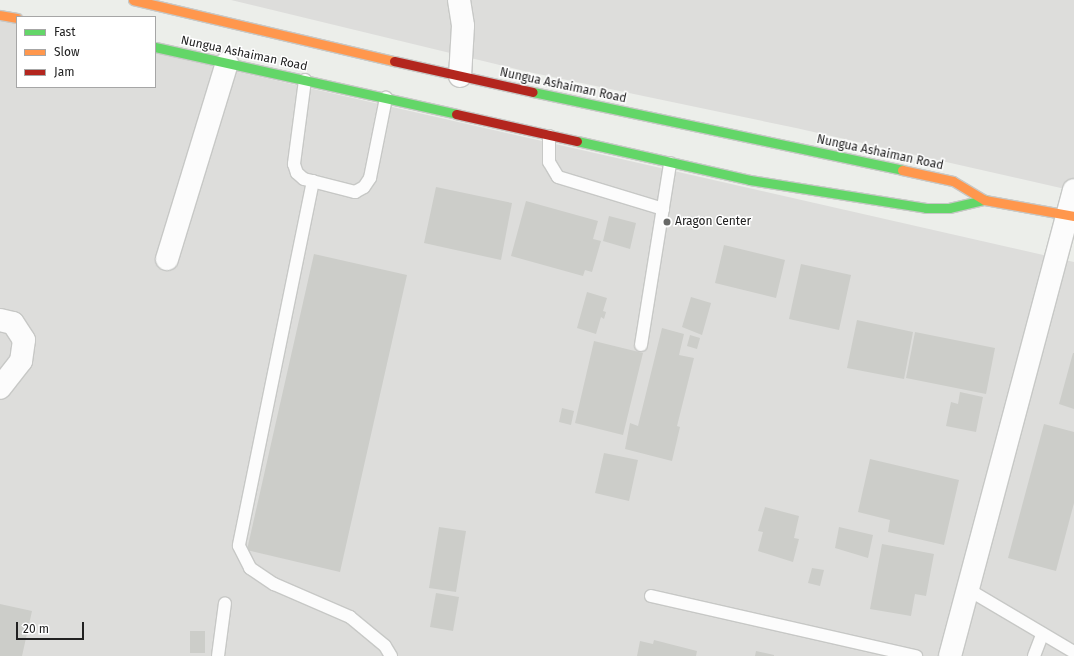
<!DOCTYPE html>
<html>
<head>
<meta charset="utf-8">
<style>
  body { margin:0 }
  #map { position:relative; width:1074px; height:656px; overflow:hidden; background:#eceeea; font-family:"Fira Sans",sans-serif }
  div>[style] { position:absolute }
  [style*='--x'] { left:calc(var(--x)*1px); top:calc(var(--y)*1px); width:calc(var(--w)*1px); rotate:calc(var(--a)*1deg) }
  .residential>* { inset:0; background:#dddddb }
  .building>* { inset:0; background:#cccdc9 }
  .roads { filter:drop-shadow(1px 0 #c7c8c6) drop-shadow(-1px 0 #c7c8c6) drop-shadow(0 1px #c7c8c6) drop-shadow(0 -1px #c7c8c6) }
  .lane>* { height:12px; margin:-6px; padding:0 6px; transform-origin:6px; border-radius:6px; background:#fcfcfc }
  .street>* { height:22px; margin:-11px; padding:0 11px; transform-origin:11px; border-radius:11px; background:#fcfcfc }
  .fast>* { height:9px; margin:-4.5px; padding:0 4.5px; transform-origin:4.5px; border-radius:4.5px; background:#63d668 }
  .slow>* { height:9px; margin:-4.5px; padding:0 4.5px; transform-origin:4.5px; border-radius:4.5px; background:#ff974d }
  .jam>* { height:9px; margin:-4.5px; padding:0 4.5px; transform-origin:4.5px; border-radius:4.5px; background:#b3261e }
  .dots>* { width:11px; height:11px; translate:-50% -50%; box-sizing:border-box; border:2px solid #fff; border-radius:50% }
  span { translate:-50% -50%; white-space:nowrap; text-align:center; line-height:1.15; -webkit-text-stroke:3px #fff; paint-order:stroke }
  .street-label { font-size:12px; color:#212121 }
  .poi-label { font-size:12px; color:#212121 }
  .left { translate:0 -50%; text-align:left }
  .legend { position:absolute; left:16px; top:16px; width:140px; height:72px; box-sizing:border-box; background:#fff; border:1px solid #a6a6a6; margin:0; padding:5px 7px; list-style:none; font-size:12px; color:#212121 }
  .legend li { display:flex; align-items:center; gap:8px; height:20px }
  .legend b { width:20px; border:1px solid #a6a6a6 }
  .scale { position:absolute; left:16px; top:622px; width:68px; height:18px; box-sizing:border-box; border:2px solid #212121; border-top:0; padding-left:5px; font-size:12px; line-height:14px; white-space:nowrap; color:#212121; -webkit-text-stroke:3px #fff; paint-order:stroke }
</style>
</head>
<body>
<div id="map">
  <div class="residential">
    <div style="clip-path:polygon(231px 0,1074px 0,1074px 191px,796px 128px,524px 71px)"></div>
    <div style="clip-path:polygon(0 19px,17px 23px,17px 87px,155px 87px,155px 53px,1074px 262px,1074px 656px,0 656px)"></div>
  </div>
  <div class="building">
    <div style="clip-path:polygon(436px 187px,512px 203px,501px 260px,424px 243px)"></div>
    <div style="clip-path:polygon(526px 201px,598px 221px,593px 239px,601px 241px,592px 272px,585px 270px,583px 276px,511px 256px)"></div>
    <div style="clip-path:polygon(609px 216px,636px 223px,630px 249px,603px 241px)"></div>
    <div style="clip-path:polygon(724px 245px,785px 260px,776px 298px,715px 283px)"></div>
    <div style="clip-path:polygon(314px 254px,407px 275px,340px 572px,247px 550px)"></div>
    <div style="clip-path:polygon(801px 264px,851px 275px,839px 330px,789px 319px)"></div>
    <div style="clip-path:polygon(587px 292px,607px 298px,603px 311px,606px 312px,604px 319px,601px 317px,596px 334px,577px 328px)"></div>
    <div style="clip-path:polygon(691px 297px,711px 303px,702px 335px,682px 327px)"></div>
    <div style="clip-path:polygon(857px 320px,913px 332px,904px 379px,847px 368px)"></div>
    <div style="clip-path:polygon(662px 328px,684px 334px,679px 355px,694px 358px,677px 426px,680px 427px,672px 461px,625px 449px,630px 423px,638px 426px)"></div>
    <div style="clip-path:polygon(915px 332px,995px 348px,986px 394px,906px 378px)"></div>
    <div style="clip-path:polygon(690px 335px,700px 338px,697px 349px,687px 346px)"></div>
    <div style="clip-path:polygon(594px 341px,643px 353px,623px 435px,575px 423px)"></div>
    <div style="clip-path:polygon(1073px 353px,1074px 353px,1074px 409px,1059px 404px)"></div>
    <div style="clip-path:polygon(960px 392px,983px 397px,976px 432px,946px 426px,951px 402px,958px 404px)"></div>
    <div style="clip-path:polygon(562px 408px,574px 411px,571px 425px,559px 422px)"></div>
    <div style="clip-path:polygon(1044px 424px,1074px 432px,1074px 503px,1056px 571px,1008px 558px)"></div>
    <div style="clip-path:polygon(604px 453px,638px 460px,629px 501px,595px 493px)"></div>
    <div style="clip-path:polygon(870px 459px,959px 480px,944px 545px,888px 532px,890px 520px,858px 512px)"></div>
    <div style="clip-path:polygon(765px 507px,799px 516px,794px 538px,799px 539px,793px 562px,758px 551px,763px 532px,758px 531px)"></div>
    <div style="clip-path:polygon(439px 527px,466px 531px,456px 592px,429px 588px)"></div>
    <div style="clip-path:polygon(839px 527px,873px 535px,868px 558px,835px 548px)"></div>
    <div style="clip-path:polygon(882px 544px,934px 554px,926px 596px,915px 594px,911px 616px,870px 609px)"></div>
    <div style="clip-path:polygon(812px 568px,824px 570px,820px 586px,808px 583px)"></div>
    <div style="clip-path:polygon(436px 593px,459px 597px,453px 631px,430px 627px)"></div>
    <div style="clip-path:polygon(0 604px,32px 611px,22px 656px,0 656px)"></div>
    <div style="clip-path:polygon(190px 631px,205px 631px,205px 653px,190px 653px)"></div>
    <div style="clip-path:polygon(654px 640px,697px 651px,696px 656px,637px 656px,640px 641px,653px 644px)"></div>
    <div style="clip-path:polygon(756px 651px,774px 655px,774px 656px,755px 656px)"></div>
  </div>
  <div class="roads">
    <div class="lane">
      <div style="--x:305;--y:80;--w:85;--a:97.5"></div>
      <div style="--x:294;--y:164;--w:9;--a:72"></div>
      <div style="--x:297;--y:173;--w:9;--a:41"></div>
      <div style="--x:304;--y:179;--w:53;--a:14.3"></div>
      <div style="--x:355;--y:192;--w:10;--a:-29"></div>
      <div style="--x:364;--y:187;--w:11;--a:-56"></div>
      <div style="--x:370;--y:178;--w:82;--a:-78.7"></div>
      <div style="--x:549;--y:136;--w:26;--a:90"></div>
      <div style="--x:549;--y:162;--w:17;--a:59"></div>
      <div style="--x:558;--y:177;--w:110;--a:16.9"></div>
      <div style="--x:313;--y:181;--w:372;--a:101.5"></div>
      <div style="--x:239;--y:546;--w:25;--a:63"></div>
      <div style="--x:250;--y:568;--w:29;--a:34"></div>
      <div style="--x:274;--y:584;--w:83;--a:23.5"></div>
      <div style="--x:350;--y:617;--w:45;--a:39.6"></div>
      <div style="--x:385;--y:646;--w:12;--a:59"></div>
      <div style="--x:641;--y:345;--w:184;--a:-80.9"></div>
      <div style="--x:969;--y:590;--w:122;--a:30.6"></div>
      <div style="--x:651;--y:596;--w:272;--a:12.8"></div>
      <div style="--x:218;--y:656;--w:53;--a:-82.5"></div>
      <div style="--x:1034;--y:656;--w:22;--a:-69"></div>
    </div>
    <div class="street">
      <div style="--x:459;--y:0;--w:26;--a:81"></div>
      <div style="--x:463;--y:26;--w:50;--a:93.4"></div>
      <div style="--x:167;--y:259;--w:205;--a:-73"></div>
      <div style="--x:0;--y:320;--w:13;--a:13"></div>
      <div style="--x:13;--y:323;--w:20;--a:57"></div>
      <div style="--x:24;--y:340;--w:21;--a:98"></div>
      <div style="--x:21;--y:361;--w:34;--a:128"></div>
      <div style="--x:950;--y:656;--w:482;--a:-75.1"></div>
    </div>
    <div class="fast">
      <div style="--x:155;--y:47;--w:308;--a:12.5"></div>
      <div style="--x:533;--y:92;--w:377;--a:11.9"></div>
      <div style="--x:577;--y:141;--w:177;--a:12.7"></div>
      <div style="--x:750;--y:180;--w:178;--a:9"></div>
      <div style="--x:926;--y:208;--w:23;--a:0"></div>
      <div style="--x:949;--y:208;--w:37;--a:-13"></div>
    </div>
    <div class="slow">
      <div style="--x:133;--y:0;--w:268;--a:13.2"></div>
      <div style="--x:0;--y:15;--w:17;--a:10"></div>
      <div style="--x:902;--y:170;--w:52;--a:12.2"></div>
      <div style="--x:953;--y:181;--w:37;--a:31"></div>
      <div style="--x:985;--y:200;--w:90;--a:10.2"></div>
    </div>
    <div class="jam">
      <div style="--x:394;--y:61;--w:142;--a:12.6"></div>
      <div style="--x:456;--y:114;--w:124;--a:12.6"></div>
    </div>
  </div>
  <div class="dots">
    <div style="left:667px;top:222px;background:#686967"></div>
  </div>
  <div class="street-label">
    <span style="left:244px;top:54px;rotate:12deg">Nungua Ashaiman Road</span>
    <span style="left:563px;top:86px;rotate:12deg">Nungua Ashaiman Road</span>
    <span style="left:880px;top:153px;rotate:12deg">Nungua Ashaiman Road</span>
  </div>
  <div class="poi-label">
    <span class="left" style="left:675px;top:222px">Aragon Center</span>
  </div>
  <ul class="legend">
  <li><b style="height:5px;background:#63d668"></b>Fast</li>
  <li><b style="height:5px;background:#ff974d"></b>Slow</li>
  <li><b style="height:5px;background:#b3261e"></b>Jam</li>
  </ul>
  <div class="scale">20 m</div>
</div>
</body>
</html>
